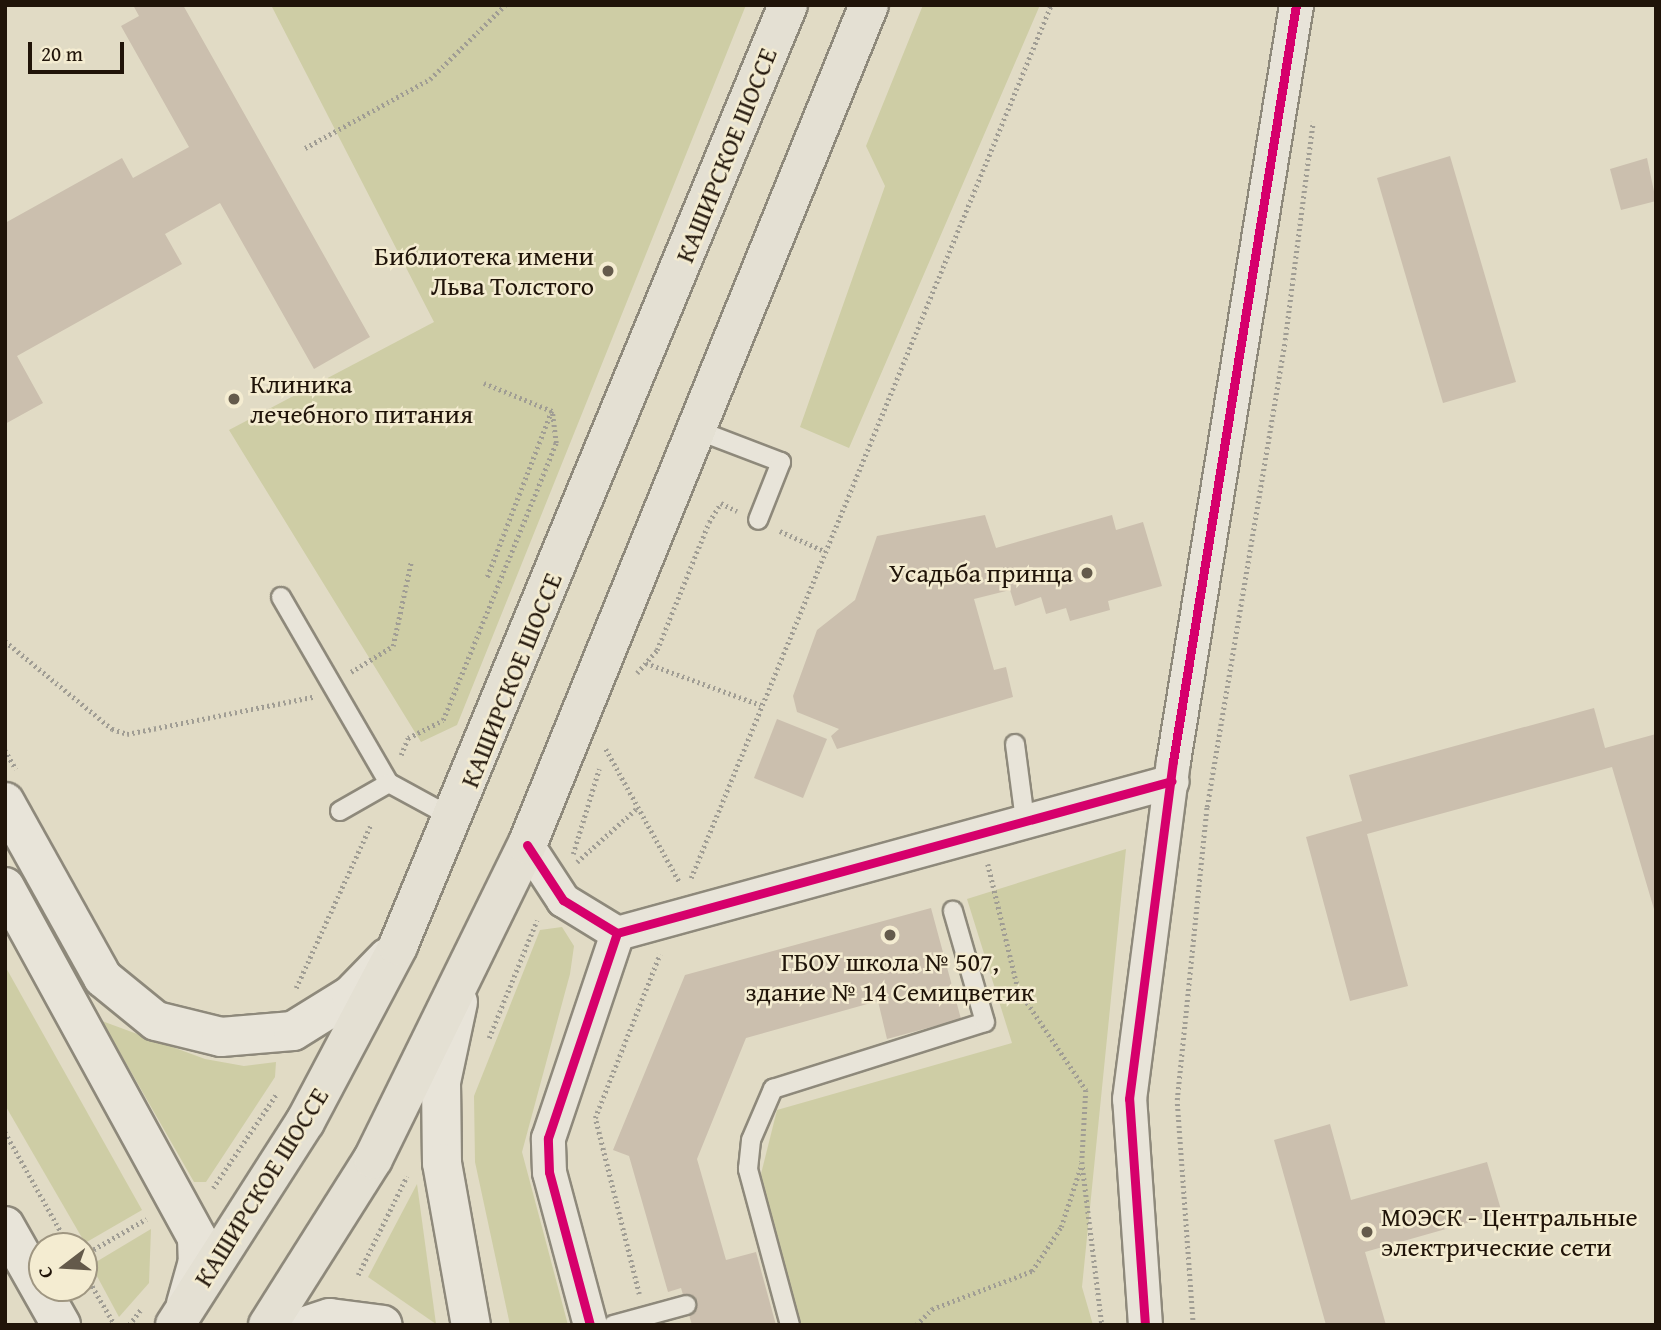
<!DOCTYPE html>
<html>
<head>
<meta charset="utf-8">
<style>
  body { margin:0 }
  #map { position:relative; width:1661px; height:1330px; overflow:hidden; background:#e1dbc5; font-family:"Gentium Book Plus",serif }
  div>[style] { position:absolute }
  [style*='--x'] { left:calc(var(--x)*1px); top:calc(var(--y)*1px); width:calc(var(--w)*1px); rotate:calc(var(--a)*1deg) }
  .green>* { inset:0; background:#cecda5 }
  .building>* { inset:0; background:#cbbfae }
  .path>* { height:4.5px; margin-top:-2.25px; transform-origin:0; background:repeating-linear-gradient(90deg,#a09d94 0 2px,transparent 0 5.5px) }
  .roads { filter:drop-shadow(2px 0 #8e897b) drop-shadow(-2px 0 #8e897b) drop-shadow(0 2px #8e897b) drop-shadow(0 -2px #8e897b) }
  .lane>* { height:18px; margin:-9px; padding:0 9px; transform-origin:9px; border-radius:9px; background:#e8e4d9 }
  .street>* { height:33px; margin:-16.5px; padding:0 16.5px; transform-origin:16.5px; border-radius:16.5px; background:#e8e4d9 }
  .secondary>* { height:38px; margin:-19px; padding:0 19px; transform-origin:19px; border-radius:19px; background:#e8e4d9 }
  .primary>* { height:38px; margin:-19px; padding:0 19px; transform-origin:19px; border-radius:19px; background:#e4e0d3 }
  .cycleway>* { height:9px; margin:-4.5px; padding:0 4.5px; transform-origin:4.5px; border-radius:4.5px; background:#d6006c }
  .dots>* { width:19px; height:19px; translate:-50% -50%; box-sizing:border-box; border:4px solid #f4ecd1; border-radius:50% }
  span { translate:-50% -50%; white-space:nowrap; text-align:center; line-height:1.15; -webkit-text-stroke:5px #f4ecd1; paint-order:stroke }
  .street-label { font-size:26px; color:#201409 }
  .poi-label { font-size:26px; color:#201409 }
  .right { translate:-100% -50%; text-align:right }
  .left { translate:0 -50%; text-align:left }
  .frame { position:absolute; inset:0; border:7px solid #201409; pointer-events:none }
  .north { position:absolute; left:28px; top:1232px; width:70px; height:70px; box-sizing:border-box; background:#f4ecd1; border:2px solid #9f9681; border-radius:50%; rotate:253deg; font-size:19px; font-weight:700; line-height:28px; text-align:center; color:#201409 }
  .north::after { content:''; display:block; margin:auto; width:24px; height:32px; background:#645a4b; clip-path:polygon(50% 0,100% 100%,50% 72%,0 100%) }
  .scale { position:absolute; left:28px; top:42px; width:96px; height:32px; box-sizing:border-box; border:4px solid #201409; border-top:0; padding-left:9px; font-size:21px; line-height:24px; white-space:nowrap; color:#201409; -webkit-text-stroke:5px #f4ecd1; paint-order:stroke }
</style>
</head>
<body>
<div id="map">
  <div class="green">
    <div style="clip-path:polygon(271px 5px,746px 5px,457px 725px,421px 742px,229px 430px,434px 322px)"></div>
    <div style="clip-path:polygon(923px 5px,1040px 5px,849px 448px,800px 427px,885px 186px,866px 146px)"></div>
    <div style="clip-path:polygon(1126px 849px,1082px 1287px,1093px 1325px,800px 1325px,759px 1182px,777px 1110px,1012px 1043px,967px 899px)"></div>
    <div style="clip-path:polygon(562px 927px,574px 946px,570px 974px,522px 1152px,568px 1325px,510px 1325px,475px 1162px,474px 1096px,540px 930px)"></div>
    <div style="clip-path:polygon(5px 966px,142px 1210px,85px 1243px,5px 1105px)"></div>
    <div style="clip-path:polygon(102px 1021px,205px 1059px,244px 1066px,276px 1062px,275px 1077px,206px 1182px,194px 1182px)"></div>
    <div style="clip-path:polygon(417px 1184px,436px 1324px,368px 1277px)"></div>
    <div style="clip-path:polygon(151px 1229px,149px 1283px,119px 1317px,91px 1265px)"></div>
  </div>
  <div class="building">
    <div style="clip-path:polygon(133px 5px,183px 5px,370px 337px,314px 369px,220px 203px,165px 234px,182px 264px,17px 356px,43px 403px,5px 424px,5px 223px,122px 158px,133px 178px,189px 147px,121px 26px,139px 16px)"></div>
    <div style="clip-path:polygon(1450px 156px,1516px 382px,1443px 403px,1377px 178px)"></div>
    <div style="clip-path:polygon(1647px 158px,1656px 201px,1621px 210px,1610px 169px)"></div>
    <div style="clip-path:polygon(985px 515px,996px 548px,1112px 515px,1116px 530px,1143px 522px,1162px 586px,1108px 601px,1110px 610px,1070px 621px,1066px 608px,1046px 614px,1041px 597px,1015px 606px,1010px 590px,974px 599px,994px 670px,1006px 667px,1013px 697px,837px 749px,831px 736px,839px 729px,797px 712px,793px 696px,817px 630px,855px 600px,877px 536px)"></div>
    <div style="clip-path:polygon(1594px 708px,1605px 748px,1656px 734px,1656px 916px,1612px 767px,1367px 834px,1408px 986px,1350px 1001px,1306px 837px,1362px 821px,1349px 775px)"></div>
    <div style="clip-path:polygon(777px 719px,827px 739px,803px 798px,754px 778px)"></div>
    <div style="clip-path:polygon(931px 908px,961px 1019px,887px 1039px,878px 1001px,746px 1038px,697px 1159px,726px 1260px,756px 1252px,776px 1325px,692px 1325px,681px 1288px,668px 1292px,629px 1156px,613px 1150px,685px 975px)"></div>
    <div style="clip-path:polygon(1330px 1124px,1351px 1200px,1487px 1162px,1502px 1213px,1365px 1252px,1386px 1325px,1326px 1325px,1274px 1140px)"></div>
  </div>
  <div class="path">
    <div style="--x:305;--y:148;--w:143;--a:-28.9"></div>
    <div style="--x:430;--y:79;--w:105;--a:-44.6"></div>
    <div style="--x:484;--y:383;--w:74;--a:22.4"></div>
    <div style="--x:780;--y:531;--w:48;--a:24.4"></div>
    <div style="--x:5;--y:641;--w:139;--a:39.4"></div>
    <div style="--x:112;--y:729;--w:16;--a:18"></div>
    <div style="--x:127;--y:734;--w:190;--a:-11.3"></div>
    <div style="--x:646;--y:663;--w:122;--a:20.1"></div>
    <div style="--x:351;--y:672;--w:49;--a:-31.8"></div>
    <div style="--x:393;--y:646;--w:86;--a:-77.9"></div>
    <div style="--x:637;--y:673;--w:30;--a:-49"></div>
    <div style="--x:657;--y:650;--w:138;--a:-67.9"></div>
    <div style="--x:709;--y:522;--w:22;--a:-58"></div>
    <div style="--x:721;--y:503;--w:18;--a:27"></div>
    <div style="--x:606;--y:749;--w:153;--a:61.1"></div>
    <div style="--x:5;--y:750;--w:22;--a:60"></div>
    <div style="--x:401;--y:755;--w:18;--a:-68"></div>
    <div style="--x:408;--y:738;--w:39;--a:-27"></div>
    <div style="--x:443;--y:720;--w:299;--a:-67.8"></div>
    <div style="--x:556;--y:443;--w:32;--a:-97"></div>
    <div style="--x:552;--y:411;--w:180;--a:111.2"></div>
    <div style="--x:573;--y:854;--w:89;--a:-73"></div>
    <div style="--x:577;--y:862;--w:79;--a:-41.9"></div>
    <div style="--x:988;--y:864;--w:129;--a:76.5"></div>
    <div style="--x:1018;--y:989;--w:122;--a:56"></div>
    <div style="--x:1086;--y:1090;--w:72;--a:93.2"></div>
    <div style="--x:1082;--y:1162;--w:164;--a:83"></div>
    <div style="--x:691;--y:878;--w:944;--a:-67.59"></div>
    <div style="--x:296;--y:988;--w:180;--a:-65.4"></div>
    <div style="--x:489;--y:1038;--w:127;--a:-67.9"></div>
    <div style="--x:5;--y:1132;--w:131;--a:60.7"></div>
    <div style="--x:213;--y:1188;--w:115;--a:-56"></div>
    <div style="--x:84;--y:1255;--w:72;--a:-30.1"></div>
    <div style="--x:84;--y:1272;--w:61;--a:59.7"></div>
    <div style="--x:358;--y:1275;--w:110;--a:-63.7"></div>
    <div style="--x:639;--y:1294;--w:181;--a:-104"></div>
    <div style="--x:595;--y:1118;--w:176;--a:-68.4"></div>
    <div style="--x:129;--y:1325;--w:20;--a:-53"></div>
    <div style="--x:916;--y:1325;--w:23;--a:-45"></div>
    <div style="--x:932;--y:1309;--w:107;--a:-20.8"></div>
    <div style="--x:1032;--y:1271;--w:53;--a:-56.6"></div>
    <div style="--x:1061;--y:1227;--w:64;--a:-71.8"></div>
    <div style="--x:1193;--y:1325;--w:226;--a:-94.1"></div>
    <div style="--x:1177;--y:1100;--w:295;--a:-84.2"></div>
    <div style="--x:1207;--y:807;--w:473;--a:-80.5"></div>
    <div style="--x:1285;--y:340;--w:220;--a:-82.7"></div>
  </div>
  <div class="roads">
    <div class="lane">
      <div style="--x:697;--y:430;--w:90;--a:20.9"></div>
      <div style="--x:781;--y:462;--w:62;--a:111.6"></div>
      <div style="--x:281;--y:597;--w:215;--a:59.9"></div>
      <div style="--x:389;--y:783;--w:75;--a:28.6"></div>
      <div style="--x:1015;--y:744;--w:77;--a:82.5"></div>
      <div style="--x:340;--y:811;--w:56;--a:-29.7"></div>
      <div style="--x:613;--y:1325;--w:76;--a:-15.3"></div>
      <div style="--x:790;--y:1325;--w:162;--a:-105.1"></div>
      <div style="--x:748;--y:1169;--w:29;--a:-84"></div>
      <div style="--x:751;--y:1140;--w:56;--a:-66.7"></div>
      <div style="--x:773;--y:1089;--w:222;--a:-17.5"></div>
      <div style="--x:985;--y:1022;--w:116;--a:-106.1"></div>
    </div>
    <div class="street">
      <div style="--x:527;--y:845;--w:66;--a:56.8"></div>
      <div style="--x:563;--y:900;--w:63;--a:31.4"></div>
      <div style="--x:617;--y:933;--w:575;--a:-15.32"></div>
      <div style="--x:590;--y:1325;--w:158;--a:-105"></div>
      <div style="--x:549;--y:1172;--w:34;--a:-92"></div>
      <div style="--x:548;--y:1138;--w:216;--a:-71.4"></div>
      <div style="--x:1145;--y:1325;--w:227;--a:-94"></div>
      <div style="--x:1129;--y:1099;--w:341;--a:-82.6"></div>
      <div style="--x:1173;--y:761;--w:766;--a:-80.76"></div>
    </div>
    <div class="secondary">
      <div style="--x:5;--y:802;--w:201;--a:60.9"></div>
      <div style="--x:103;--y:978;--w:68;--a:39.1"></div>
      <div style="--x:156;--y:1021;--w:67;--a:13.8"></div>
      <div style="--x:221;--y:1037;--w:72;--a:-4.8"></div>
      <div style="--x:293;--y:1031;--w:68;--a:-31.8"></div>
      <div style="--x:351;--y:995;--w:52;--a:-45.8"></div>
      <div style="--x:5;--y:887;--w:400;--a:61.3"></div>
      <div style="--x:197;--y:1238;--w:23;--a:88"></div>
      <div style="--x:198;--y:1261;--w:45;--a:105.6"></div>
      <div style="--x:458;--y:1002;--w:82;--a:102"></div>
      <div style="--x:441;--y:1082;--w:81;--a:89.3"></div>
      <div style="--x:442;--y:1163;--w:165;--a:79.9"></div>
      <div style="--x:5;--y:1226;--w:114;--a:60.5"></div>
      <div style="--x:308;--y:1325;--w:23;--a:-18"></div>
      <div style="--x:330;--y:1318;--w:53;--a:7.5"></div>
    </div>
    <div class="primary">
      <div style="--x:175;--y:1325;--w:241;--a:-57.4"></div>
      <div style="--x:305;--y:1122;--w:199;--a:-62.1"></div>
      <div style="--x:398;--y:946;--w:1019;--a:-67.49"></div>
      <div style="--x:268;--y:1325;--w:196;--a:-57.7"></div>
      <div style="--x:373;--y:1159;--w:350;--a:-63.9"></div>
      <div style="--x:527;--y:845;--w:907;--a:-67.85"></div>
    </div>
  </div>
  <div class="cycleway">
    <div style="--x:527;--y:845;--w:66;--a:56.8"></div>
    <div style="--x:563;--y:900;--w:63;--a:31.4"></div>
    <div style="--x:617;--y:933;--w:575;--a:-15.32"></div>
    <div style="--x:590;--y:1325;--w:158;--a:-105"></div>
    <div style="--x:549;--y:1172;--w:34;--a:-92"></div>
    <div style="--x:548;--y:1138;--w:216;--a:-71.4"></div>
    <div style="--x:1145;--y:1325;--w:227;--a:-94"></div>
    <div style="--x:1129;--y:1099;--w:341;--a:-82.6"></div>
    <div style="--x:1173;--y:761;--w:766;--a:-80.76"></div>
  </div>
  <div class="dots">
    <div style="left:608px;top:271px;background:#645a4b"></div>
    <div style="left:234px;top:399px;background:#645a4b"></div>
    <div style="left:1087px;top:573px;background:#645a4b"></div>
    <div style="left:890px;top:935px;background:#645a4b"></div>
    <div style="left:1367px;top:1232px;background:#645a4b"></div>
  </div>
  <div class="street-label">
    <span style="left:726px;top:155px;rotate:-68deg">КАШИРСКОЕ ШОССЕ</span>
    <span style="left:511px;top:680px;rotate:-68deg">КАШИРСКОЕ ШОССЕ</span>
    <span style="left:261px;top:1187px;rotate:-58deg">КАШИРСКОЕ ШОССЕ</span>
  </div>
  <div class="poi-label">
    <span class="right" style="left:594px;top:271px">Библиотека имени<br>Льва Толстого</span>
    <span class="left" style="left:250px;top:399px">Клиника<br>лечебного питания</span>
    <span class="right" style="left:1073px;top:573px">Усадьба принца</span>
    <span style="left:890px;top:977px">ГБОУ школа № 507,<br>здание № 14 Семицветик</span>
    <span class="left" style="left:1381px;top:1232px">МОЭСК - Центральные<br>электрические сети</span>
  </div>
  <div class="frame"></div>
  <div class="north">С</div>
  <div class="scale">20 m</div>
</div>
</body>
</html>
